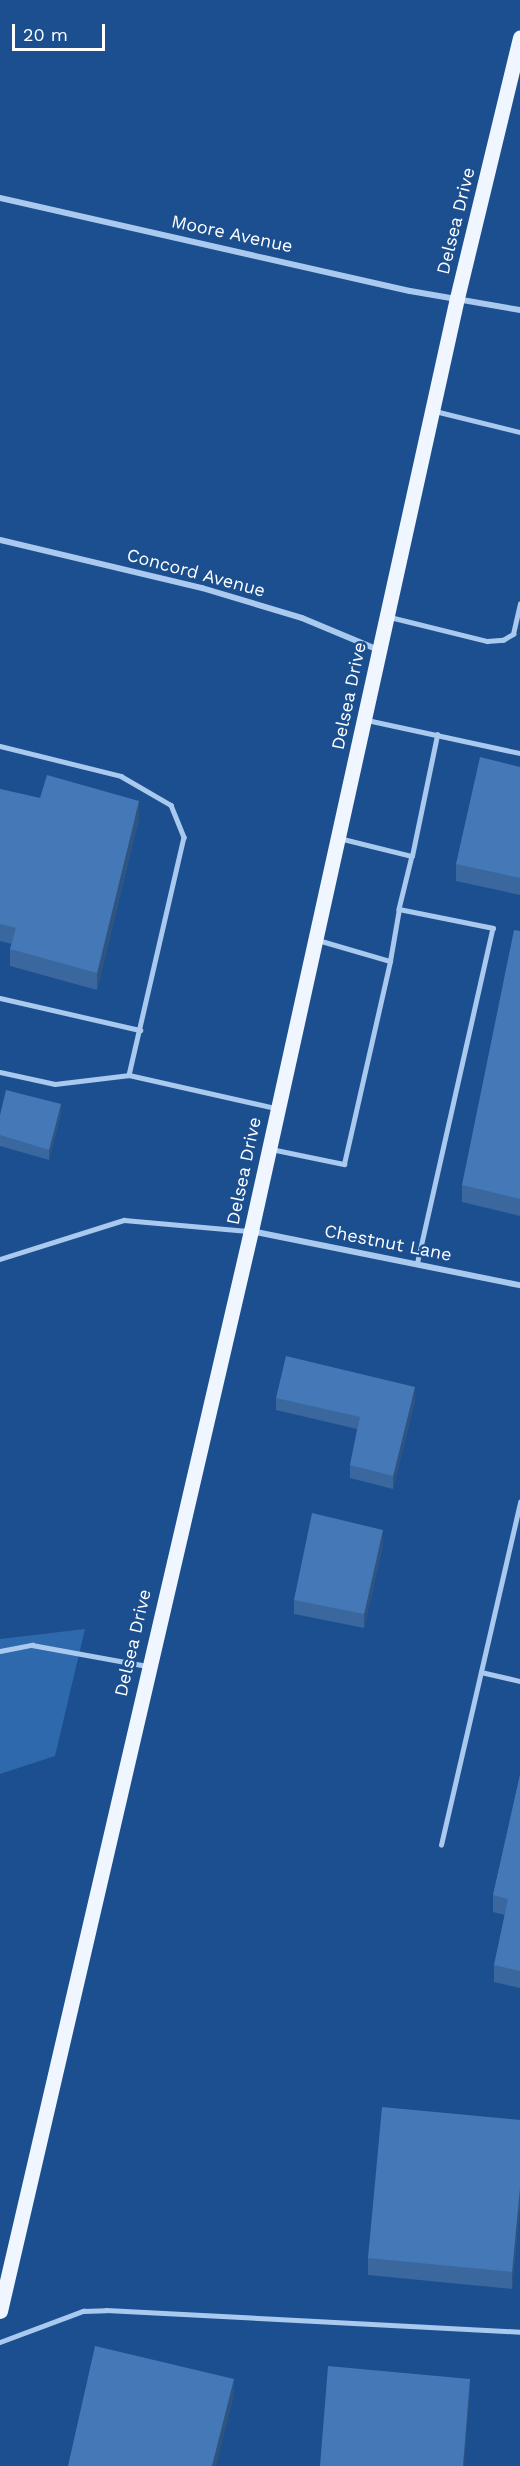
<!DOCTYPE html>
<html>
<head>
<meta charset="utf-8">
<style>
  body { margin:0 }
  #map { position:relative; width:520px; height:2466px; overflow:hidden; background:#1b4f8f; font-family:"Work Sans",sans-serif }
  div>[style] { position:absolute }
  [style*='--x'] { left:calc(var(--x)*1px); top:calc(var(--y)*1px); width:calc(var(--w)*1px); rotate:calc(var(--a)*1deg) }
  .green>* { inset:0; background:#2e69ad }
  .lane>* { height:4.5px; margin:-2.25px; padding:0 2.25px; transform-origin:2.25px; border-radius:2.25px; background:#a9c9ee }
  .street>* { height:6px; margin:-3px; padding:0 3px; transform-origin:3px; border-radius:3px; background:#a9c9ee }
  .primary>* { height:15px; margin:-7.5px; padding:0 7.5px; transform-origin:7.5px; border-radius:7.5px; background:#f0f6ff }
  .wall>* { inset:0; background:#3a679d }
  .shaded-wall>* { inset:0; background:#305480 }
  .building>* { inset:0; background:#4478b7 }
  span { translate:-50% -50%; white-space:nowrap; text-align:center; line-height:1.15; -webkit-text-stroke:5px #1b4f8f; paint-order:stroke }
  .street-label { font-size:18px; color:#fff }
  .scale { position:absolute; left:12px; top:24px; width:93px; height:27px; box-sizing:border-box; border:3px solid #fff; border-top:0; padding-left:8px; font-size:18px; line-height:21px; white-space:nowrap; color:#fff; -webkit-text-stroke:4px #1b4f8f; paint-order:stroke }
</style>
</head>
<body>
<div id="map">
  <div class="green">
    <div style="clip-path:polygon(85px 1629px,55px 1756px,0 1774px,0 1639px)"></div>
  </div>
  <div class="lane">
    <div style="--x:435;--y:411;--w:88;--a:13.9"></div>
    <div style="--x:390;--y:617;--w:100;--a:13.9"></div>
    <div style="--x:487;--y:641;--w:16;--a:-4"></div>
    <div style="--x:503;--y:640;--w:12;--a:-31"></div>
    <div style="--x:513;--y:634;--w:31;--a:-77"></div>
    <div style="--x:367;--y:720;--w:157;--a:12.2"></div>
    <div style="--x:0;--y:746;--w:125;--a:13.9"></div>
    <div style="--x:121;--y:776;--w:58;--a:30.1"></div>
    <div style="--x:171;--y:805;--w:35;--a:68"></div>
    <div style="--x:184;--y:837;--w:244;--a:103"></div>
    <div style="--x:339;--y:838;--w:75;--a:13.9"></div>
    <div style="--x:412;--y:856;--w:55;--a:103.8"></div>
    <div style="--x:412;--y:856;--w:124;--a:-78.3"></div>
    <div style="--x:318;--y:940;--w:75;--a:16.3"></div>
    <div style="--x:390;--y:961;--w:53;--a:-80.2"></div>
    <div style="--x:399;--y:909;--w:96;--a:11.4"></div>
    <div style="--x:493;--y:928;--w:344;--a:102.7"></div>
    <div style="--x:0;--y:998;--w:144;--a:12.9"></div>
    <div style="--x:0;--y:1072;--w:56;--a:12.3"></div>
    <div style="--x:55;--y:1084;--w:75;--a:-6.9"></div>
    <div style="--x:129;--y:1075;--w:150;--a:12.7"></div>
    <div style="--x:271;--y:1149;--w:75;--a:11.6"></div>
    <div style="--x:344;--y:1164;--w:208;--a:-77.2"></div>
    <div style="--x:0;--y:1259;--w:130;--a:-17.5"></div>
    <div style="--x:124;--y:1220;--w:124;--a:5.1"></div>
    <div style="--x:0;--y:1651;--w:33;--a:-11"></div>
    <div style="--x:32;--y:1645;--w:118;--a:10.3"></div>
    <div style="--x:481;--y:1672;--w:40;--a:13"></div>
    <div style="--x:441;--y:1845;--w:352;--a:-77"></div>
    <div style="--x:0;--y:2342;--w:89;--a:-20.5"></div>
    <div style="--x:83;--y:2311;--w:23;--a:-2"></div>
    <div style="--x:106;--y:2310;--w:415;--a:3"></div>
  </div>
  <div class="street">
    <div style="--x:0;--y:198;--w:420;--a:12.8"></div>
    <div style="--x:410;--y:291;--w:112;--a:9.8"></div>
    <div style="--x:0;--y:540;--w:208;--a:13.4"></div>
    <div style="--x:202;--y:588;--w:104;--a:16.7"></div>
    <div style="--x:302;--y:618;--w:83;--a:22.6"></div>
    <div style="--x:251;--y:1231;--w:274;--a:11.4"></div>
  </div>
  <div class="primary">
    <div style="--x:0;--y:2311;--w:1109;--a:-76.92"></div>
    <div style="--x:251;--y:1231;--w:955;--a:-77.55"></div>
    <div style="--x:457;--y:298;--w:268;--a:-76.4"></div>
  </div>
  <div class="wall">
    <div style="clip-path:polygon(520px 767px,520px 895px,456px 881px,456px 864px)"></div>
    <div style="clip-path:polygon(0 789px,40px 798px,139px 818px,97px 990px,10px 966px,10px 949px,12px 944px,0 941px)"></div>
    <div style="clip-path:polygon(520px 931px,520px 1216px,462px 1202px,462px 1185px)"></div>
    <div style="clip-path:polygon(61px 1114px,49px 1160px,0 1146px,0 1115px)"></div>
    <div style="clip-path:polygon(276px 1398px,415px 1400px,393px 1489px,350px 1478px,350px 1465px,357px 1429px,276px 1410px)"></div>
    <div style="clip-path:polygon(383px 1545px,364px 1628px,294px 1614px,294px 1600px)"></div>
    <div style="clip-path:polygon(520px 1775px,520px 1988px,494px 1982px,494px 1965px,505px 1915px,493px 1912px,493px 1895px)"></div>
    <div style="clip-path:polygon(520px 2120px,520px 2203px,512px 2289px,368px 2275px,368px 2258px)"></div>
  </div>
  <div class="shaded-wall">
    <div style="clip-path:polygon(139px 801px,139px 818px,97px 990px,97px 973px)"></div>
    <div style="clip-path:polygon(61px 1104px,61px 1114px,49px 1160px,49px 1150px)"></div>
    <div style="clip-path:polygon(415px 1387px,415px 1400px,393px 1489px,393px 1476px)"></div>
    <div style="clip-path:polygon(383px 1530px,383px 1545px,364px 1628px,364px 1614px)"></div>
    <div style="clip-path:polygon(520px 2187px,520px 2203px,512px 2289px,512px 2272px)"></div>
    <div style="clip-path:polygon(234px 2379px,234px 2396px,216px 2466px,212px 2466px)"></div>
    <div style="clip-path:polygon(470px 2379px,470px 2395px,464px 2466px,463px 2466px)"></div>
  </div>
  <div class="building">
    <div style="clip-path:polygon(480px 757px,520px 767px,520px 878px,456px 864px)"></div>
    <div style="clip-path:polygon(47px 775px,139px 801px,97px 973px,10px 949px,16px 928px,0 924px,0 789px,40px 798px)"></div>
    <div style="clip-path:polygon(514px 930px,520px 931px,520px 1199px,462px 1185px)"></div>
    <div style="clip-path:polygon(6px 1090px,61px 1104px,49px 1150px,0 1135px,0 1115px)"></div>
    <div style="clip-path:polygon(286px 1356px,415px 1387px,393px 1476px,350px 1465px,360px 1417px,276px 1398px)"></div>
    <div style="clip-path:polygon(312px 1513px,383px 1530px,364px 1614px,294px 1600px)"></div>
    <div style="clip-path:polygon(520px 1775px,520px 1971px,494px 1965px,508px 1899px,493px 1895px)"></div>
    <div style="clip-path:polygon(382px 2107px,520px 2120px,520px 2187px,512px 2272px,368px 2258px)"></div>
    <div style="clip-path:polygon(95px 2346px,234px 2379px,212px 2466px,68px 2466px)"></div>
    <div style="clip-path:polygon(328px 2366px,470px 2379px,463px 2466px,320px 2466px)"></div>
  </div>
  <div class="street-label">
    <span style="left:456px;top:221px;rotate:-76deg">Delsea Drive</span>
    <span style="left:232px;top:234px;rotate:12deg">Moore Avenue</span>
    <span style="left:196px;top:573px;rotate:15deg">Concord Avenue</span>
    <span style="left:349px;top:696px;rotate:-78deg">Delsea Drive</span>
    <span style="left:244px;top:1171px;rotate:-78deg">Delsea Drive</span>
    <span style="left:388px;top:1243px;rotate:11deg">Chestnut Lane</span>
    <span style="left:133px;top:1643px;rotate:-77deg">Delsea Drive</span>
  </div>
  <div class="scale">20 m</div>
</div>
</body>
</html>
